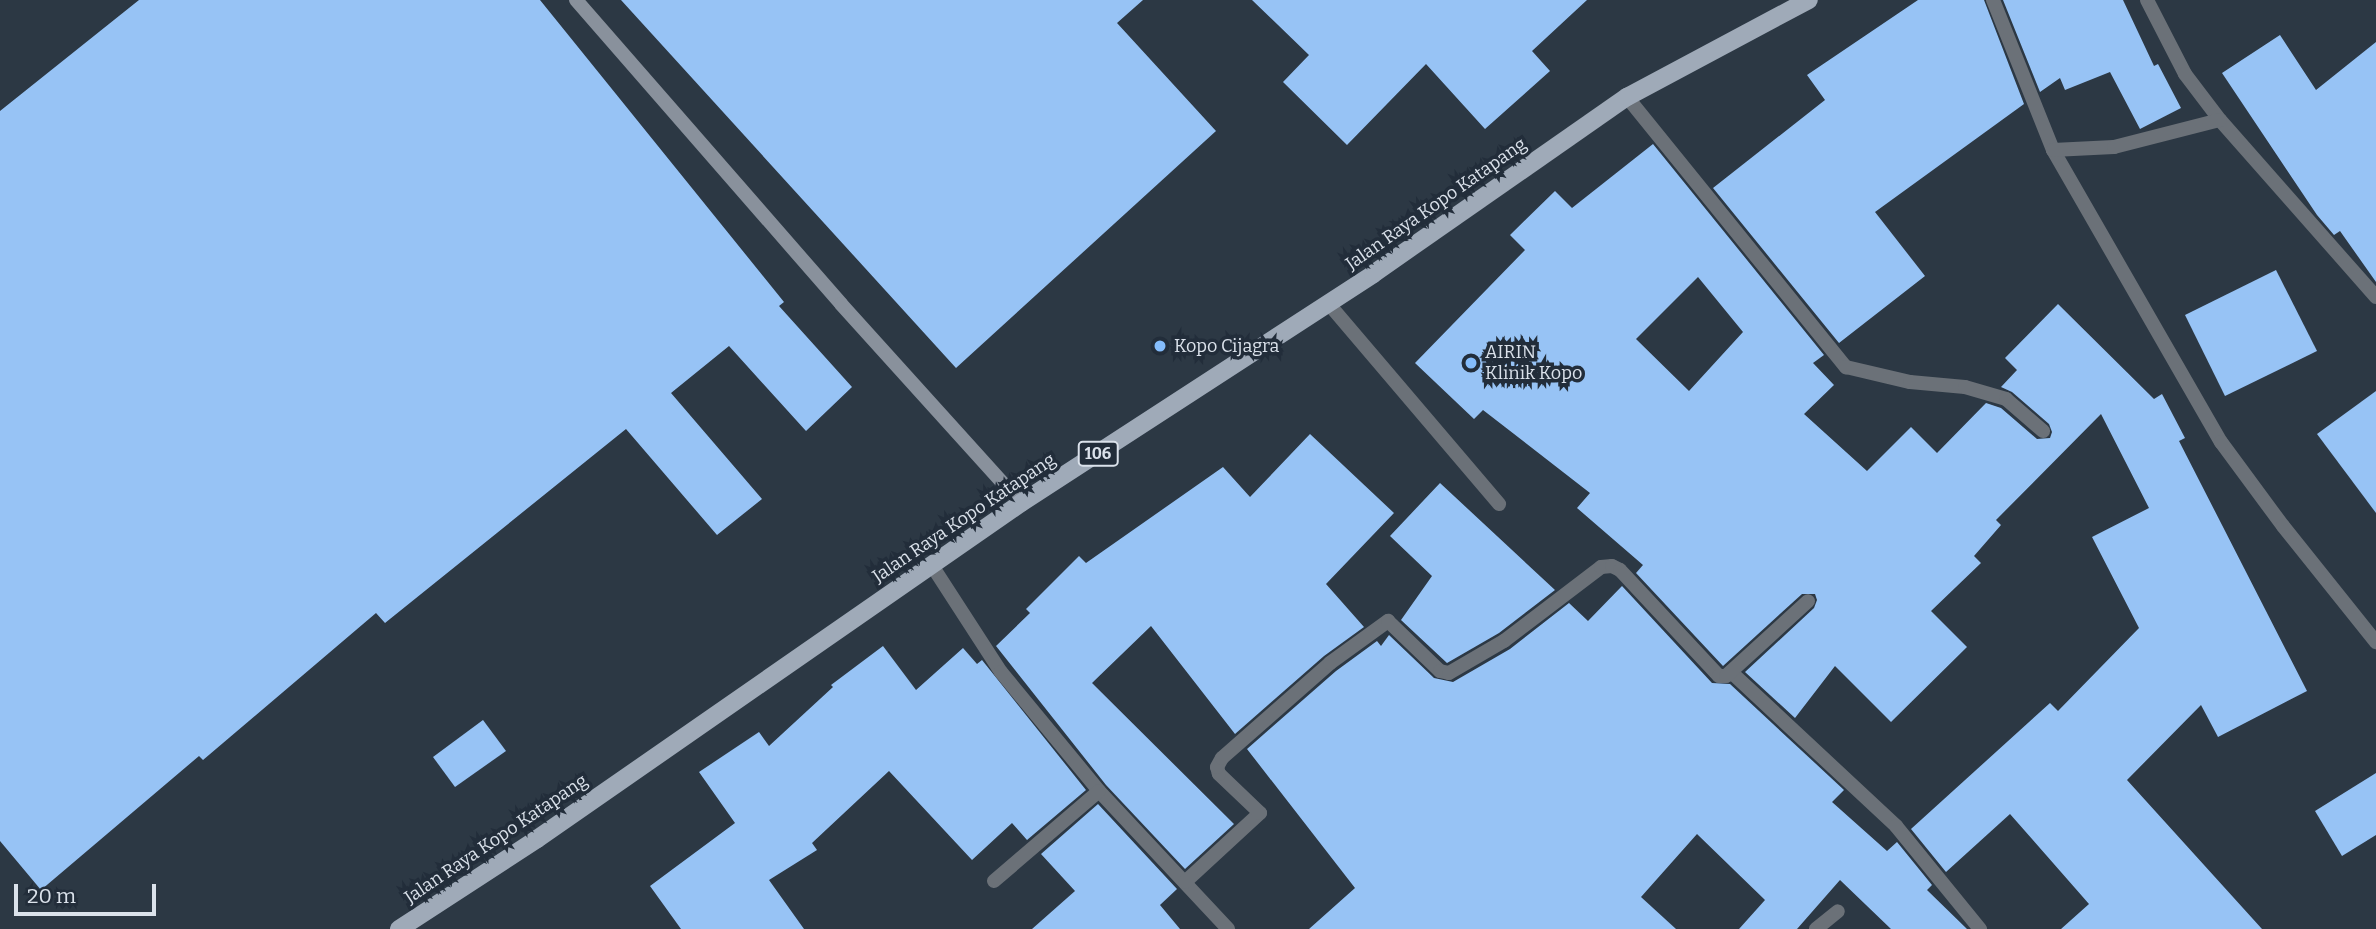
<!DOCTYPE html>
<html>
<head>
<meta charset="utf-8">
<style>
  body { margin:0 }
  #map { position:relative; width:2376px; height:929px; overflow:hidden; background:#2c3844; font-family:Bitter,serif }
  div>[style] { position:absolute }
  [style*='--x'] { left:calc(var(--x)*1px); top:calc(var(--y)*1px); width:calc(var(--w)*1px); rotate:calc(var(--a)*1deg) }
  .building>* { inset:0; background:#97c3f5 }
  .street>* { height:14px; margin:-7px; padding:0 7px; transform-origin:7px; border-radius:7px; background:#6b7178 }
  .secondary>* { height:14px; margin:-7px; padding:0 7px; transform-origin:7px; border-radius:7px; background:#89919c }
  .primary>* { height:18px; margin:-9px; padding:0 9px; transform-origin:9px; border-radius:9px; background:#9faab8 }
  .dots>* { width:19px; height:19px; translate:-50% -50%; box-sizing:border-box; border:4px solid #222d3a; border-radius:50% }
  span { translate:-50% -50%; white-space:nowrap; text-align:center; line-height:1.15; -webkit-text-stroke:7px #222d3a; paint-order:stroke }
  .shield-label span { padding:2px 5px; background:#222d3a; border:2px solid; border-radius:5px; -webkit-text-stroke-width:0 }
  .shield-label { font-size:16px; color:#dbe2eb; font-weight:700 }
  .street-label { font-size:18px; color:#dbe2eb }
  .poi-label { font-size:18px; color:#dbe2eb }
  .left { translate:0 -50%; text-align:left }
  .scale { position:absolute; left:14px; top:884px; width:142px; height:32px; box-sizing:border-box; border:4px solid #dbe2eb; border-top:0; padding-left:9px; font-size:21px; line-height:24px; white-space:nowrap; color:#dbe2eb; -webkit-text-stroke:5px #222d3a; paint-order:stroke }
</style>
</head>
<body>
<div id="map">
  <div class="building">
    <div style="clip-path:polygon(139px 0,540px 0,784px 302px,779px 306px,852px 387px,806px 431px,729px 346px,671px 393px,762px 499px,717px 535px,626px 429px,385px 623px,376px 613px,203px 760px,199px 756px,41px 890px,0 841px,0 111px)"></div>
    <div style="clip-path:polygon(621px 0,1143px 0,1117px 23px,1216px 131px,956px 368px)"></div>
    <div style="clip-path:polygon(1252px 0,1587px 0,1532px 51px,1550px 71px,1485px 129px,1426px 64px,1347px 145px,1283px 82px,1309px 55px)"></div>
    <div style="clip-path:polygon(1918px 0,1984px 0,2024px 104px,1875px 212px,1925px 276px,1839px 343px,1713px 188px,1825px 100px,1807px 75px)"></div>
    <div style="clip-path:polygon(2003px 0,2123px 0,2154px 66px,2158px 64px,2181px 108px,2140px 129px,2110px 72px,2065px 90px,2060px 78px,2040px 92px)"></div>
    <div style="clip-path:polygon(2280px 35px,2316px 90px,2376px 42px,2376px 282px,2340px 231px,2334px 235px,2317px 215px,2222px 73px)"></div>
    <div style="clip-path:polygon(evenodd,1653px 144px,1824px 355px,1813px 363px,1834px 385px,1804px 414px,1867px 471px,1911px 427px,1937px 453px,1986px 403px,2001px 408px,2037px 439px,2050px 438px,2052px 432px,2049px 424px,2012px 392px,2001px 387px,2017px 370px,2005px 358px,2058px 304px,2154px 399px,2162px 394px,2185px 438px,2179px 441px,2307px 691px,2218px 737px,2201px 705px,2127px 780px,2262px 929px,2061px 929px,2089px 904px,2010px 814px,1946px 872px,1911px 829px,2050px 703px,2058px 711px,2139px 628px,2092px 537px,2149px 508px,2101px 414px,1996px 520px,2001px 525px,1974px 556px,1981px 563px,1931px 611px,1967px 647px,1891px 722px,1835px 666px,1795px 718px,1745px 672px,1814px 608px,1817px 600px,1815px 594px,1802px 594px,1723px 666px,1636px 573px,1643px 565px,1577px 508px,1590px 493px,1483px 410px,1474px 419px,1415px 363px,1525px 250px,1510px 235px,1555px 191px,1572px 208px,1653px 144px,1698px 277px,1743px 332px,1689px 391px,1636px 339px,1698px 277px)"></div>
    <div style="clip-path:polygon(2276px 270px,2317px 351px,2225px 396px,2185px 315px)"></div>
    <div style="clip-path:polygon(2376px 391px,2376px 513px,2317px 434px)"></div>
    <div style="clip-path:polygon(1310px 434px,1394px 513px,1326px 584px,1364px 627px,1324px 656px,1235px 734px,1151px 626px,1092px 683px,1234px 824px,1185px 869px,1106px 785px,996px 646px,1030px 613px,1026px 609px,1079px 556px,1086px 563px,1223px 467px,1250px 497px)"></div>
    <div style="clip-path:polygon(1440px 483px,1555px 590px,1499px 633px,1447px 663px,1401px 620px,1432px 576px,1390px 536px)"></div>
    <div style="clip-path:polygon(1622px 586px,1712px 683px,1730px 684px,1844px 790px,1832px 802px,1887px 851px,1897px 842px,1932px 885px,1927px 890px,1967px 929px,1891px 929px,1840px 880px,1797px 929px,1739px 929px,1765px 900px,1697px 834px,1641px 897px,1676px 929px,1309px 929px,1355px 888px,1247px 749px,1336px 671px,1377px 641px,1381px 646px,1389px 635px,1434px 678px,1453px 682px,1510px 649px,1569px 603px,1588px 621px)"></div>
    <div style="clip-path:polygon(883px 646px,916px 690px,963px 648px,977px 664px,982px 660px,1086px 790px,1027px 840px,1012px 823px,972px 860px,889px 771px,812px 843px,817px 850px,769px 880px,804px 929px,681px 929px,650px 886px,735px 823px,699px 772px,759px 732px,769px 746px,833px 687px,831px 685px)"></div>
    <div style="clip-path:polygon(483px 720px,506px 751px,455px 787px,433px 757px)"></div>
    <div style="clip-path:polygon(2376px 773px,2376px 835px,2342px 856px,2315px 811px)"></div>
    <div style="clip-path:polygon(1098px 804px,1177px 889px,1160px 905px,1180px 929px,1032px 929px,1075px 891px,1041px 854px)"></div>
  </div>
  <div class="street">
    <div style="--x:1993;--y:0;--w:162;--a:68.2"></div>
    <div style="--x:2053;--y:150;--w:337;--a:60.1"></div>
    <div style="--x:2221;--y:442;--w:104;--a:53.6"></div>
    <div style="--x:2283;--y:526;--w:149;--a:51.3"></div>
    <div style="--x:2147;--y:0;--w:83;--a:62.8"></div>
    <div style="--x:2185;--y:74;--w:58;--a:52.7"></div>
    <div style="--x:2220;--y:120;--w:236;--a:48.6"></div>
    <div style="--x:1627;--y:97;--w:348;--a:51"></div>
    <div style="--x:1846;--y:367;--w:66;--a:13.2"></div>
    <div style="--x:1910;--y:382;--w:55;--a:5.2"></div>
    <div style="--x:1965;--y:387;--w:43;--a:16.3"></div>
    <div style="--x:2006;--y:399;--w:49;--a:40.9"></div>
    <div style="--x:2053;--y:150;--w:61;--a:-2.8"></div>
    <div style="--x:2114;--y:147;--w:109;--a:-14.3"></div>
    <div style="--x:1328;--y:303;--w:264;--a:49.6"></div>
    <div style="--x:931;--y:564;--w:129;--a:57.1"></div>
    <div style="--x:1001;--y:672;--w:154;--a:50.5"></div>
    <div style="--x:1099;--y:791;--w:189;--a:46.9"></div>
    <div style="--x:1731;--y:672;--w:226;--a:43"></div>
    <div style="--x:1896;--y:826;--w:133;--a:50.8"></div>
    <div style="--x:994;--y:881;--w:138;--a:-40.6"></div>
    <div style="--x:1185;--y:882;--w:102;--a:-42.6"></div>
    <div style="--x:1260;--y:813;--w:57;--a:-136.4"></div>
    <div style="--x:1219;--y:774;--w:7;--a:-106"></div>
    <div style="--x:1217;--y:767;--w:10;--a:-61"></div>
    <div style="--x:1222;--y:758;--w:144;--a:-41.3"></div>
    <div style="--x:1330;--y:663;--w:72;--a:-35.9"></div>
    <div style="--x:1388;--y:621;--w:72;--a:43.9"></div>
    <div style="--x:1440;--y:671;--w:9;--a:13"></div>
    <div style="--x:1449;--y:673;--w:64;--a:-30.2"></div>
    <div style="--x:1504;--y:641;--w:122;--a:-37.3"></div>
    <div style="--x:1601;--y:567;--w:11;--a:-5"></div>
    <div style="--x:1612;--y:566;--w:9;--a:27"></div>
    <div style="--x:1620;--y:570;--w:145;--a:47"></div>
    <div style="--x:1719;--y:676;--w:7;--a:0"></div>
    <div style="--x:1726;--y:676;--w:111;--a:-42.4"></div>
    <div style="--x:1816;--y:929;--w:28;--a:-39"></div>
  </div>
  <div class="secondary">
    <div style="--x:576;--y:0;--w:403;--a:48.9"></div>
    <div style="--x:841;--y:304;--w:268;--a:47.9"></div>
  </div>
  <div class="primary">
    <div style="--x:399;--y:929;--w:165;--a:-33.1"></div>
    <div style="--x:537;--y:839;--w:589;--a:-34.77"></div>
    <div style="--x:1021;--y:503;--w:420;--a:-33"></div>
    <div style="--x:1373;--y:274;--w:310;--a:-34.9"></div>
    <div style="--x:1627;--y:97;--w:206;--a:-28.1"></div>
  </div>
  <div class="dots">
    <div style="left:1160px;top:346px;background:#84bcfb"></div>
    <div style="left:1471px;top:363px;background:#84bcfb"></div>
  </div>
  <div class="shield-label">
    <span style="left:1098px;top:454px">106</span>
  </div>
  <div class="street-label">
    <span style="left:1436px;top:204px;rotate:-35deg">Jalan Raya Kopo Katapang</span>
    <span style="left:964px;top:518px;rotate:-34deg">Jalan Raya Kopo Katapang</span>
    <span style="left:496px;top:839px;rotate:-34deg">Jalan Raya Kopo Katapang</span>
  </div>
  <div class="poi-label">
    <span class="left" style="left:1174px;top:346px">Kopo Cijagra</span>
    <span class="left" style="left:1485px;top:363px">AIRIN<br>Klinik Kopo</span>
  </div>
  <div class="scale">20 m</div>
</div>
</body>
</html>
